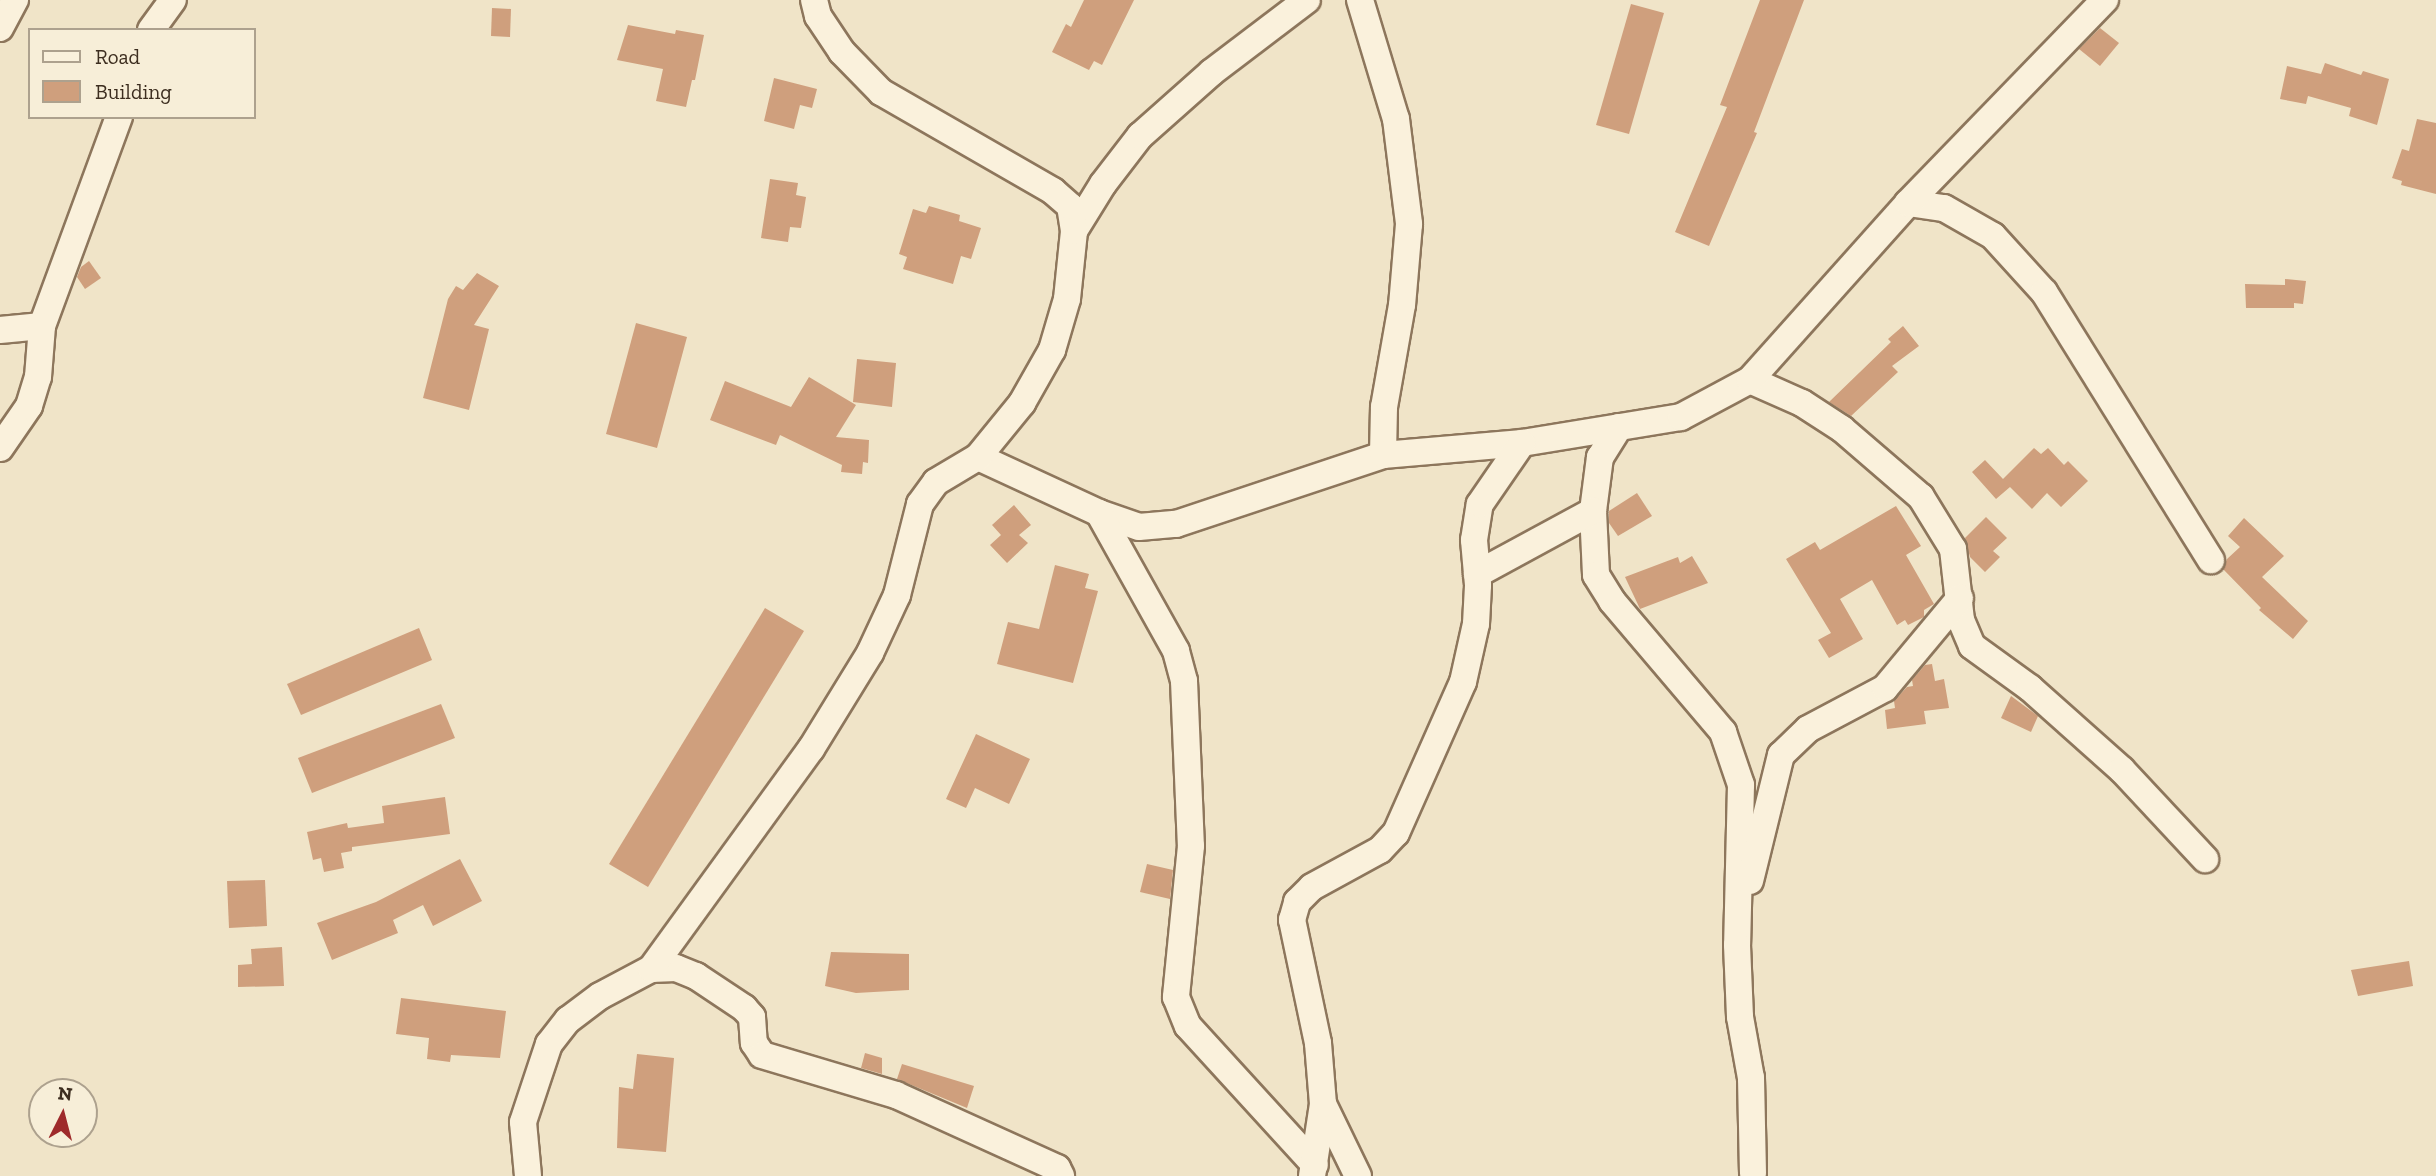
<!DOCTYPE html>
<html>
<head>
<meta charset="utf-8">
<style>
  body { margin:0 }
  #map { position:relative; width:2436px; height:1176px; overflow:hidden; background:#f0e4c8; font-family:"Zilla Slab",serif }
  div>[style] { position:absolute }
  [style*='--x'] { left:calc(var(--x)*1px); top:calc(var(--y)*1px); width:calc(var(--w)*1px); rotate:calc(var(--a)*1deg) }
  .building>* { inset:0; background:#cf9f7d }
  .roads { filter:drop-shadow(2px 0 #8d765c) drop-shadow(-2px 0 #8d765c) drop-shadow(0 2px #8d765c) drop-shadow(0 -2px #8d765c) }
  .minor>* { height:26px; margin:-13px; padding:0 13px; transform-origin:13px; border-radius:13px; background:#faf1dc }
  span { translate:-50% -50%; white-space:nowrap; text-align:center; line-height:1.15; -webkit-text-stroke:7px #f7eed8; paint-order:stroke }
  .legend { position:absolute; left:28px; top:28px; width:228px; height:91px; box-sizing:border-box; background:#f7eed8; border:2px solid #ada18e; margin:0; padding:9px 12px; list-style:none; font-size:21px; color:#3d2e20 }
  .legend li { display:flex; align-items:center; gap:14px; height:35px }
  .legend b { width:35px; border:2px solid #ada18e }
  .north { position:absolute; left:28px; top:1078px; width:70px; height:70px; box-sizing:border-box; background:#f7eed8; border:2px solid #ada18e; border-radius:50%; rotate:6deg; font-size:19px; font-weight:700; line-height:28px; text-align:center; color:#3d2e20 }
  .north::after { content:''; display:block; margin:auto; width:24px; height:32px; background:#9e2a2b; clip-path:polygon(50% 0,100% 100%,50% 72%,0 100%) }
</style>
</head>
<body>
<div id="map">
  <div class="building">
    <div style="clip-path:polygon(1084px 0,1134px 0,1102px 65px,1094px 61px,1089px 70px,1052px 52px,1066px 24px,1071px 27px)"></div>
    <div style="clip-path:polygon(1760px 0,1804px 0,1754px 132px,1757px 133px,1709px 246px,1675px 232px,1727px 107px,1720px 105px)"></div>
    <div style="clip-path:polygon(1631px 4px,1664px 13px,1629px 134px,1596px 125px)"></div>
    <div style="clip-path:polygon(492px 8px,511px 9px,510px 37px,491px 36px)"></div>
    <div style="clip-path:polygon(628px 25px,675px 34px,676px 30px,704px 35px,695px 80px,692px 80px,686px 107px,656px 101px,663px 69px,617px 60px)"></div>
    <div style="clip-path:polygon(2100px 28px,2119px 43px,2100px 66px,2079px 49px)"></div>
    <div style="clip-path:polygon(2325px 63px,2361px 75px,2363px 71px,2389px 79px,2377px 125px,2349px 116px,2351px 108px,2308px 96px,2306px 104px,2280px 99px,2287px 66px,2321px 74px)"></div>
    <div style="clip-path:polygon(774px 78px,817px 89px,812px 108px,800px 105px,794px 129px,764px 121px)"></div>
    <div style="clip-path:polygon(2417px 119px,2436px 123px,2436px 194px,2401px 185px,2402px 181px,2392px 178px,2402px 149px,2409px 151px)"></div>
    <div style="clip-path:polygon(770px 179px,798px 183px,796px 195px,806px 197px,801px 228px,790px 227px,788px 242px,761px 238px)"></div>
    <div style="clip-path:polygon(929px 206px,960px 215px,959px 221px,981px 228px,971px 259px,961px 256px,953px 284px,903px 269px,907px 257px,899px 254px,913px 209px,926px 213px)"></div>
    <div style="clip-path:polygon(89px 261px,101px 278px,85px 289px,77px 277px,81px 267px)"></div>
    <div style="clip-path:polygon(477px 273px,499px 286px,474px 325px,489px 329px,469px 410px,423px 398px,448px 299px,456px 286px,463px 290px)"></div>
    <div style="clip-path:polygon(2285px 279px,2306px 281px,2303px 304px,2294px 303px,2294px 308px,2246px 308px,2245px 284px,2285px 285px)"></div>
    <div style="clip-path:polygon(636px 323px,687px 337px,657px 448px,606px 434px)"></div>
    <div style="clip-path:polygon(1903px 326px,1919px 346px,1892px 366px,1898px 372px,1851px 416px,1829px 402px,1891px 342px,1888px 339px)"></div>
    <div style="clip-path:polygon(857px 359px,896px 363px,892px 407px,853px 402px)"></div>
    <div style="clip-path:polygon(809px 377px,856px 405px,836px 437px,869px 440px,868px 463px,863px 462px,862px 474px,841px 472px,842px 465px,780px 435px,776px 445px,710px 420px,725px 381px,791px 407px)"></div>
    <div style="clip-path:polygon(2034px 448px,2041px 454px,2048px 448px,2064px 465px,2068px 461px,2088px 481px,2061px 507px,2047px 493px,2032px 509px,2010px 487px,1996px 499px,1972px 472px,1985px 460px,2003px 479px)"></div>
    <div style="clip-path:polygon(1637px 493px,1652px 516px,1618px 536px,1609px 523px,1609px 511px)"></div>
    <div style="clip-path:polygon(1014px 505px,1031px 525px,1019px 535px,1028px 543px,1007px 563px,990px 545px,1001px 535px,992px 525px)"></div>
    <div style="clip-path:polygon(1896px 506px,1921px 546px,1906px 555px,1934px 604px,1924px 610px,1924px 617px,1908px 625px,1905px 620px,1897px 625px,1872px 580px,1840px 599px,1863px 639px,1829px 658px,1818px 640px,1831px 633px,1786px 559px,1815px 542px,1820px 550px)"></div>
    <div style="clip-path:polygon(1986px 517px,2007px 538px,1993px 551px,2000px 557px,1985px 572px,1970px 557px,1965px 538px)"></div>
    <div style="clip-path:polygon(2244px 518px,2284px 556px,2262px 577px,2308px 621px,2293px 639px,2259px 610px,2261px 608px,2223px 569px,2227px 559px,2240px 547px,2228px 536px)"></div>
    <div style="clip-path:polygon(1692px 556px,1708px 583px,1640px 609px,1625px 577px,1678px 557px,1680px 563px)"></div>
    <div style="clip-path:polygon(1055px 565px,1089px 574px,1085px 588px,1098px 591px,1073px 683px,997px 664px,1008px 622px,1039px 629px)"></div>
    <div style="clip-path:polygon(765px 608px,804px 631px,648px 887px,609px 864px)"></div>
    <div style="clip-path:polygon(419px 628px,432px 660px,301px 715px,287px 684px)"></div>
    <div style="clip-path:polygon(1932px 664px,1935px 681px,1944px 679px,1949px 708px,1924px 711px,1926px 724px,1887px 729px,1885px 710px,1895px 708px,1894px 701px,1907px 687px,1913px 686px,1912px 680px,1925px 665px)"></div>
    <div style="clip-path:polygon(2011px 696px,2038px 716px,2031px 732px,2001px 718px)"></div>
    <div style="clip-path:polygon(441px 704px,455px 738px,312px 793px,298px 758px)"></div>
    <div style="clip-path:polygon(976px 734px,1030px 759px,1009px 804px,975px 788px,966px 808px,946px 799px)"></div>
    <div style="clip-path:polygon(445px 797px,450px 834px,352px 847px,352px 851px,341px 853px,344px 868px,324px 872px,321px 858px,313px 860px,307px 832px,347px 823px,348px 828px,384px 823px,382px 806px)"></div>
    <div style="clip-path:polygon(460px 859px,482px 901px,433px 926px,423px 905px,393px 920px,398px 933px,332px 960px,317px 923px,376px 902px)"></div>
    <div style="clip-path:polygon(1147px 864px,1173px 870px,1170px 899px,1140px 892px)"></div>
    <div style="clip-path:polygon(265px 880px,267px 926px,229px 928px,227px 881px)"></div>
    <div style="clip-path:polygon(282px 947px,284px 986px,238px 987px,238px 965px,252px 964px,251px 949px)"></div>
    <div style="clip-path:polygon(831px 952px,909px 954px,909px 990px,856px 993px,825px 986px)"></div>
    <div style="clip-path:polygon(2409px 961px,2413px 986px,2358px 996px,2351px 970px)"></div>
    <div style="clip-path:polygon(401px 998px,506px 1011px,500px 1058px,451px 1055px,450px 1062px,427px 1059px,429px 1038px,396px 1034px)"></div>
    <div style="clip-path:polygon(865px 1053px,882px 1058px,882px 1074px,861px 1068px)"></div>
    <div style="clip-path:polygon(637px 1054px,674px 1058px,666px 1152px,617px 1148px,619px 1087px,633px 1089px)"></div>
    <div style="clip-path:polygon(902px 1064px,974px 1086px,967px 1108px,897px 1079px)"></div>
  </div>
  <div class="roads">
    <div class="minor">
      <div style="--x:1360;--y:0;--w:124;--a:73.2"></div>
      <div style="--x:1396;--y:119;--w:106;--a:82.9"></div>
      <div style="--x:1409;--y:224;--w:81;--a:94.9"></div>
      <div style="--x:1402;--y:305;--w:104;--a:100"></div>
      <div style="--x:1384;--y:407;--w:48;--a:91.2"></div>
      <div style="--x:0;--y:28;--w:32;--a:-62"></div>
      <div style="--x:151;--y:30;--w:37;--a:-54"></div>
      <div style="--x:1908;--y:203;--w:36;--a:8"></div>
      <div style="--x:1944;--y:208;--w:56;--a:29.7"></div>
      <div style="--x:1993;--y:236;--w:76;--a:47.7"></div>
      <div style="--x:2044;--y:292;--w:316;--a:58.1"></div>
      <div style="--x:1074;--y:231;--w:55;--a:-58.3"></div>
      <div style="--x:1103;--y:184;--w:61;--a:-52.4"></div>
      <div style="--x:1140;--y:136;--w:96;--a:-41.6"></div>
      <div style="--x:1212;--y:72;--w:119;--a:-37.2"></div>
      <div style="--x:0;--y:330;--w:42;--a:-5.4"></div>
      <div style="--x:42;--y:326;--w:223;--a:-69.8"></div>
      <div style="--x:1750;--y:380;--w:57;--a:23.9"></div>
      <div style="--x:1802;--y:403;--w:48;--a:33"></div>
      <div style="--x:1842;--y:429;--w:104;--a:40.7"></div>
      <div style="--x:1921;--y:497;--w:61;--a:58.4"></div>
      <div style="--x:1953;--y:549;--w:71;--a:83.6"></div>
      <div style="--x:1961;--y:620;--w:28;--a:67"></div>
      <div style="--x:1972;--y:646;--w:72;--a:35.9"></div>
      <div style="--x:2030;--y:688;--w:123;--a:41.7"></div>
      <div style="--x:2122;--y:770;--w:122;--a:47"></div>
      <div style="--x:1619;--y:427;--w:36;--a:122"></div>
      <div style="--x:1600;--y:457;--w:54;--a:97.4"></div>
      <div style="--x:1593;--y:511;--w:64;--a:87.3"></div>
      <div style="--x:1596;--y:575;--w:31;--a:58"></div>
      <div style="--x:1612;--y:601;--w:172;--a:49.7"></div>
      <div style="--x:1723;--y:732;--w:56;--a:71.2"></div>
      <div style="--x:1741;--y:785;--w:160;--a:91.4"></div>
      <div style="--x:1737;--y:945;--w:72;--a:87.6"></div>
      <div style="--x:1740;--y:1017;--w:62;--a:79.8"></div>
      <div style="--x:1751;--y:1078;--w:95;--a:88.8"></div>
      <div style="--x:0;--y:448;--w:51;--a:-55.4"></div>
      <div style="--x:29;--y:406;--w:30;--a:-73"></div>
      <div style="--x:38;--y:377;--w:51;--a:-85.5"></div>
      <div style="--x:978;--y:457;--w:133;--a:24.8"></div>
      <div style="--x:1099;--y:513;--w:42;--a:19.3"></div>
      <div style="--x:1139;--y:527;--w:37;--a:-5"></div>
      <div style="--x:1176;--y:524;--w:218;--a:-18.4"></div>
      <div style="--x:1383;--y:455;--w:140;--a:-4.9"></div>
      <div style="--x:1522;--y:443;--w:161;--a:-9.3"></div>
      <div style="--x:1681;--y:417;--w:78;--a:-28.2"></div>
      <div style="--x:1750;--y:380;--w:237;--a:-48.2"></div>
      <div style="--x:1908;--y:203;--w:283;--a:-45.9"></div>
      <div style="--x:1099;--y:513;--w:158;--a:60.8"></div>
      <div style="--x:1176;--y:651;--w:31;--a:75"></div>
      <div style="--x:1184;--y:681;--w:165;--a:87.6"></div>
      <div style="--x:1191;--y:846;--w:152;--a:95.7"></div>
      <div style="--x:1176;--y:997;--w:31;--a:68"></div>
      <div style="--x:1188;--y:1026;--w:188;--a:47.6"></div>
      <div style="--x:1477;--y:574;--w:132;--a:-28.5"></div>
      <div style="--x:1750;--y:881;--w:130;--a:-76.2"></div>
      <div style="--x:1781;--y:755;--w:37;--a:-44"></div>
      <div style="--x:1808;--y:729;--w:87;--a:-28"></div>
      <div style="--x:1885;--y:688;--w:117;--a:-50.2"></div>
      <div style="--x:651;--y:969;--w:25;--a:-2"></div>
      <div style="--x:676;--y:968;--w:22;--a:22"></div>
      <div style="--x:696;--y:976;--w:58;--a:33.7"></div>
      <div style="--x:744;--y:1008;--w:12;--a:48"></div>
      <div style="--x:752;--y:1017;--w:26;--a:86"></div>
      <div style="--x:754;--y:1043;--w:14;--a:56"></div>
      <div style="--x:762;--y:1055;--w:140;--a:16.6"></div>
      <div style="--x:896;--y:1095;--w:177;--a:24.4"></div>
      <div style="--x:1057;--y:1168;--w:9;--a:63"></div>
      <div style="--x:1323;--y:1104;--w:80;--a:64.1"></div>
      <div style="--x:528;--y:1176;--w:54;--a:-95.3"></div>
      <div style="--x:523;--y:1122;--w:82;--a:-71.6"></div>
      <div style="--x:549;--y:1044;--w:31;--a:-52"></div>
      <div style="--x:568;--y:1020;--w:40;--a:-37"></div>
      <div style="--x:600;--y:996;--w:58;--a:-27.9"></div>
      <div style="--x:651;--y:969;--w:272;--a:-54"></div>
      <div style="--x:811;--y:749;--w:113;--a:-58.4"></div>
      <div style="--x:870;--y:653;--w:64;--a:-65"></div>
      <div style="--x:897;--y:595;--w:94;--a:-75.8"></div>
      <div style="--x:920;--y:504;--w:27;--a:-54"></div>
      <div style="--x:936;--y:482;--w:49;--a:-30.8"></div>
      <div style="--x:978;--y:457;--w:70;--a:-50.8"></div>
      <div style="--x:1022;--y:403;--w:61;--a:-60.5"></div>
      <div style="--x:1052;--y:350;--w:53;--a:-73.6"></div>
      <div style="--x:1067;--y:299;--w:68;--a:-84.1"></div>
      <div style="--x:1074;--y:231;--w:25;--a:-99"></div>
      <div style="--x:1070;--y:206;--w:23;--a:-139"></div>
      <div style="--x:1053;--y:191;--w:198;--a:-150.1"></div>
      <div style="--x:881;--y:92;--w:56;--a:-134.3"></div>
      <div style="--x:842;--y:52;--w:43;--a:-123.7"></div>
      <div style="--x:818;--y:16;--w:16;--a:-104"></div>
      <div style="--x:1312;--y:1176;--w:73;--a:-81.3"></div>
      <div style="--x:1323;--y:1104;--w:61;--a:-94.7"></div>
      <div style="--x:1318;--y:1043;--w:126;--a:-101.9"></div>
      <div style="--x:1292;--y:920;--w:19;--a:-74"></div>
      <div style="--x:1297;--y:902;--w:21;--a:-45"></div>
      <div style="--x:1312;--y:887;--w:77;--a:-28.6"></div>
      <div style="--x:1380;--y:850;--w:23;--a:-47"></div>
      <div style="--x:1396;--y:833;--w:165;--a:-66.1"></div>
      <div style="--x:1463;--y:682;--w:59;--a:-77.4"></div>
      <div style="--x:1476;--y:624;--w:39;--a:-87"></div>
      <div style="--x:1478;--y:585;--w:45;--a:-95.1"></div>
      <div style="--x:1474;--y:540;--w:36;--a:-81"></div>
      <div style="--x:1480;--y:504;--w:74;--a:-55.5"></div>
    </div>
  </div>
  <ul class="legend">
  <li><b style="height:9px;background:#faf1dc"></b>Road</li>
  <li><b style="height:19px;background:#cf9f7d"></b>Building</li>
  </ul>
  <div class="north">N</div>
</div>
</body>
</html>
